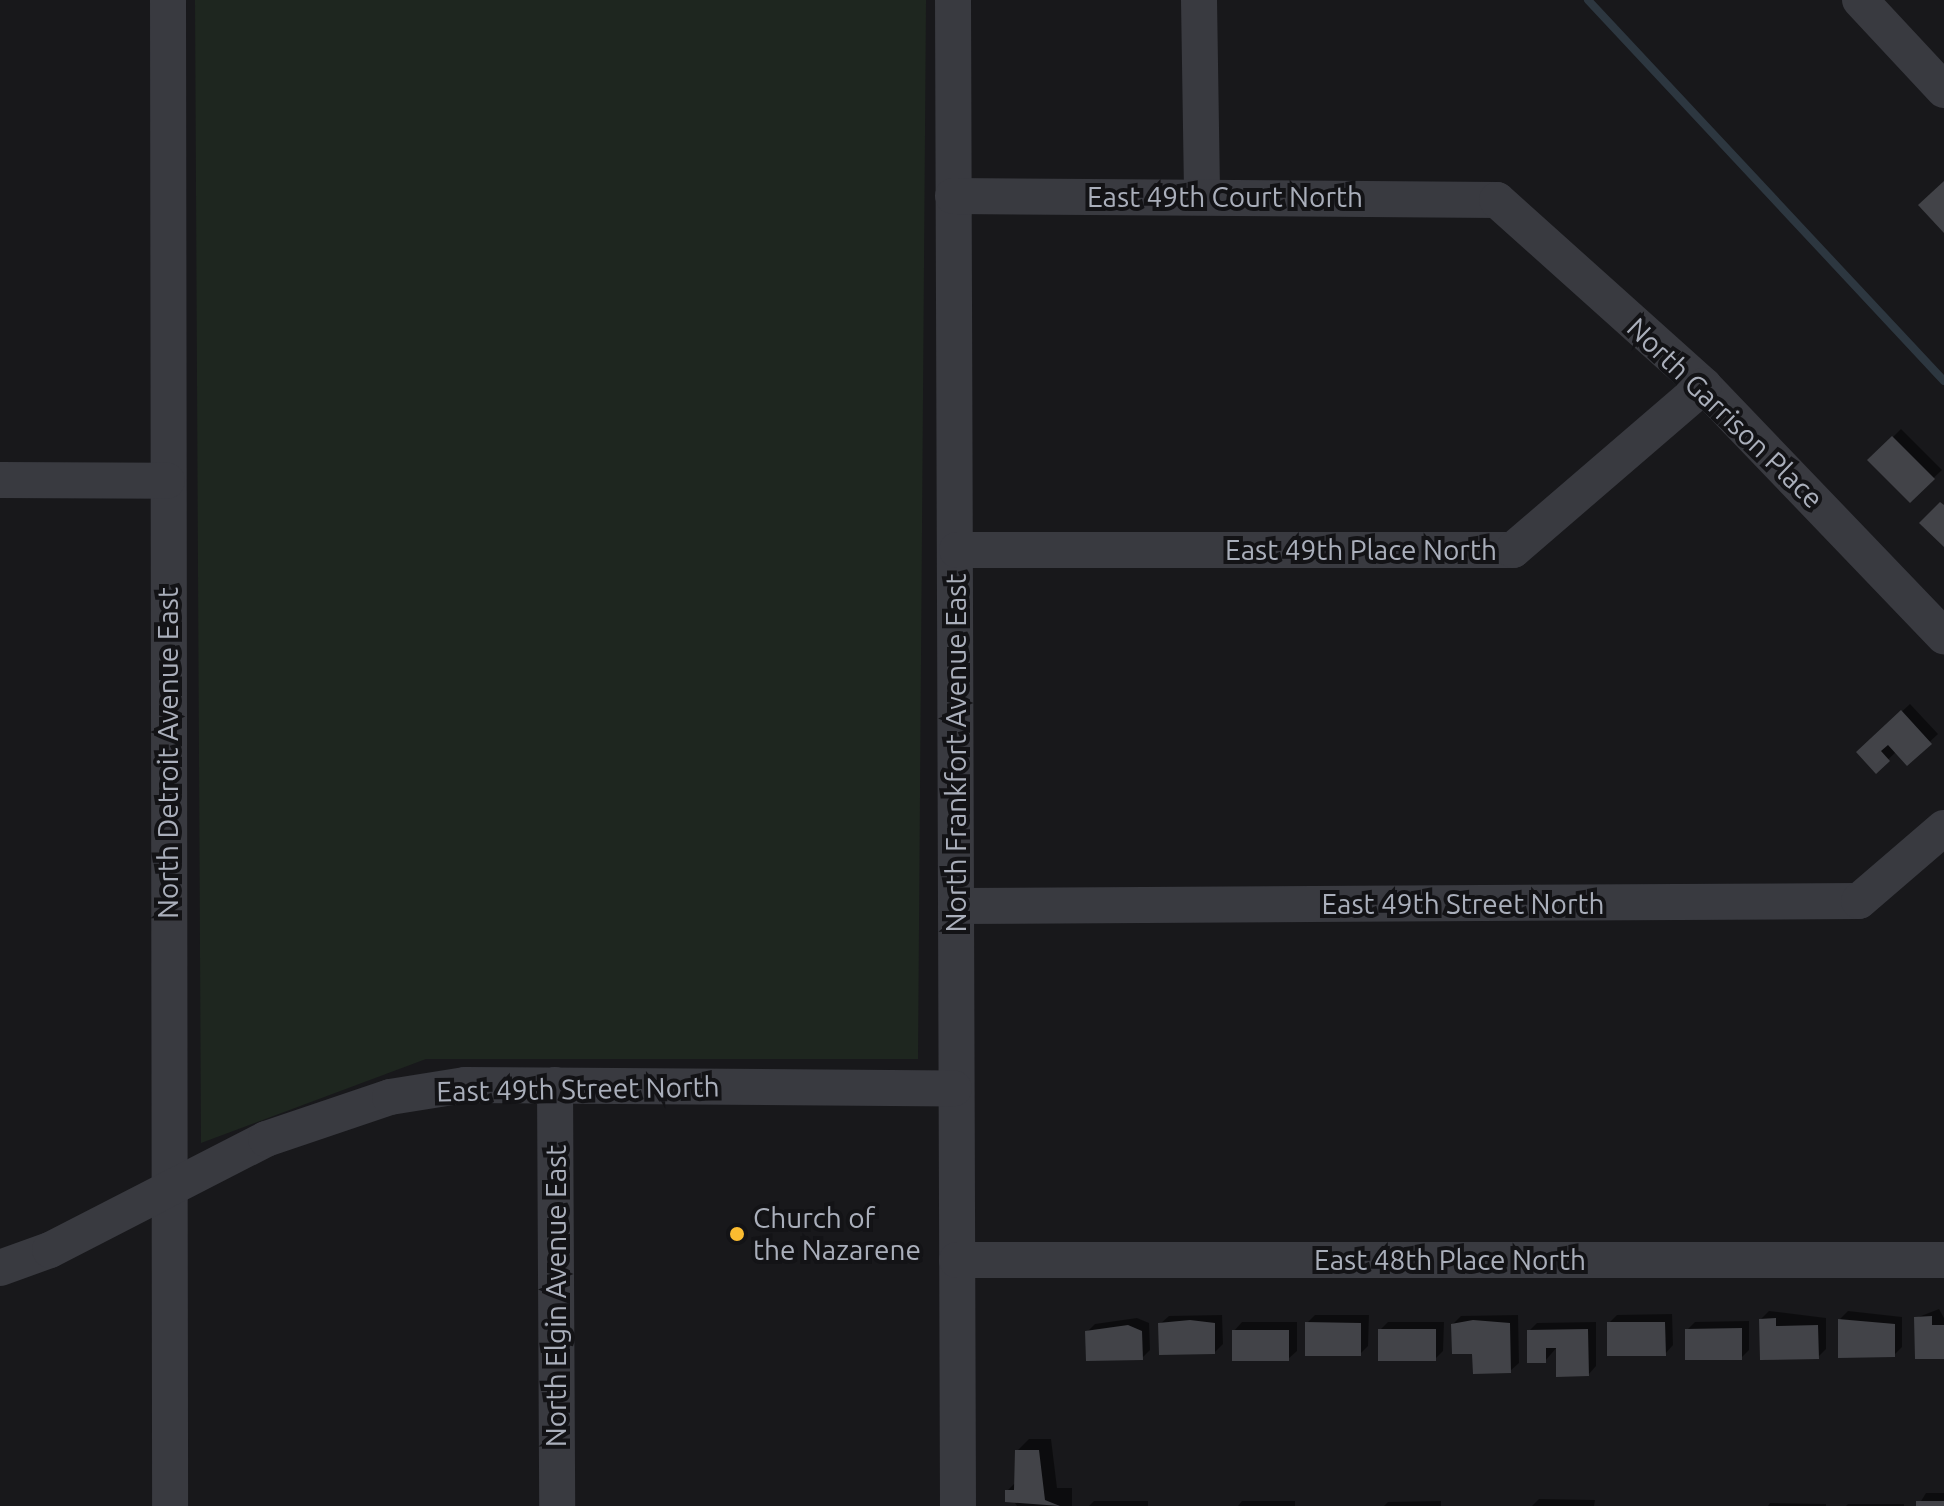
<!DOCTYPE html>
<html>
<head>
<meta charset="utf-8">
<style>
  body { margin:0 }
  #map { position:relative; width:1944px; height:1506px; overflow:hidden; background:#18181b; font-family:Ubuntu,sans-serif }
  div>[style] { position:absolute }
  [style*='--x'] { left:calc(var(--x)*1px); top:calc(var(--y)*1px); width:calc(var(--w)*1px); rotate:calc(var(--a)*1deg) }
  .green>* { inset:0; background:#1e261f }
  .shadow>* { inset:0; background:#0007 }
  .stream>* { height:8px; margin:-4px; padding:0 4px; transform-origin:4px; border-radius:4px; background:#2d3740 }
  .building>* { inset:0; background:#424348 }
  .minor>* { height:36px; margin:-18px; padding:0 18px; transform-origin:18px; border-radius:18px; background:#393a40 }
  .dots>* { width:22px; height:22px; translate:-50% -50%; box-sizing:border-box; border:4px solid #131316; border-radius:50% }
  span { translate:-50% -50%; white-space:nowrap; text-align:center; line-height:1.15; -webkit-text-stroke:8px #131316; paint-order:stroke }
  .street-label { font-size:28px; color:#aaafbb }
  .poi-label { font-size:28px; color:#aaafbb }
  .left { translate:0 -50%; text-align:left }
</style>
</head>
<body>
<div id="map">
  <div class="green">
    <div style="clip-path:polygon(195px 0,926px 0,918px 1059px,426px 1059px,201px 1143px)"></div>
  </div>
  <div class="shadow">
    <div style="clip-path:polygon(1901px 429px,1942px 470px,1910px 500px,1870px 460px)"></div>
    <div style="clip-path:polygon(1910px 704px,1938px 734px,1907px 763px,1897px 751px,1876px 771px,1867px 744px)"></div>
    <div style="clip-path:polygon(1939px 1309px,1944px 1318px,1944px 1357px,1916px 1318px)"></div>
    <div style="clip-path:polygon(1769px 1311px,1826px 1318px,1826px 1349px,1818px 1357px,1761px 1319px)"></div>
    <div style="clip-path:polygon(1848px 1311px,1902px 1317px,1902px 1347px,1894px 1355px,1840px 1319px)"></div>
    <div style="clip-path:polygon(1672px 1314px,1673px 1345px,1665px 1354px,1609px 1323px,1617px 1315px)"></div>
    <div style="clip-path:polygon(1222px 1315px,1223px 1344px,1215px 1352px,1160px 1324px,1169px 1316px)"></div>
    <div style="clip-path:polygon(1315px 1315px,1369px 1315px,1368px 1346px,1360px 1354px,1307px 1323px)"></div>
    <div style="clip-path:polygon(1518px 1315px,1519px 1363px,1510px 1371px,1474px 1352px,1453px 1324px,1461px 1316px)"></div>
    <div style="clip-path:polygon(1137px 1318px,1149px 1323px,1150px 1350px,1142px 1358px,1087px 1332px,1095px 1324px)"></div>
    <div style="clip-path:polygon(1749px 1321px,1749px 1350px,1741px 1358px,1687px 1330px,1695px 1322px)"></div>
    <div style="clip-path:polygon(1242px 1322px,1297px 1322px,1297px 1351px,1288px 1359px,1234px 1331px)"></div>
    <div style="clip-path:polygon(1388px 1322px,1444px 1322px,1443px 1351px,1435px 1359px,1380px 1330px)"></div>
    <div style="clip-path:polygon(1596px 1322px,1596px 1366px,1588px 1375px,1558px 1346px,1545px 1361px,1529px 1331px,1537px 1323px)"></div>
    <div style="clip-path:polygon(1029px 1439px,1051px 1439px,1057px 1488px,1072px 1488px,1072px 1506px,1017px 1506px,1007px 1491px,1016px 1482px,1017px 1451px)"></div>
    <div style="clip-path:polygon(1926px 1493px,1944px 1493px,1944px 1506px,1918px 1506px)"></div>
    <div style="clip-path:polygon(1539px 1499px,1595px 1500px,1594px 1506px,1532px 1506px)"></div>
    <div style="clip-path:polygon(1094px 1501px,1148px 1501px,1148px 1506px,1089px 1506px)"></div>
    <div style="clip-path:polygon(1242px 1501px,1295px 1501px,1295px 1506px,1238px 1506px)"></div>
    <div style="clip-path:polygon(1441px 1501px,1441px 1506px,1384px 1506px,1388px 1502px)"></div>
    <div style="clip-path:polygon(1770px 1503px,1826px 1504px,1826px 1506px,1768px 1506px)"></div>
    <div style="clip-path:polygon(1848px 1504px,1904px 1504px,1904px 1506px,1846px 1506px)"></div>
  </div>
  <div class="stream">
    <div style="--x:1588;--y:0;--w:521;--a:46.94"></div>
  </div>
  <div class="building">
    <div style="clip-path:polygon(1944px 181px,1944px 233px,1918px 205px)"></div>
    <div style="clip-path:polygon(1892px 436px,1935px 479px,1910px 503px,1867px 460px)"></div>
    <div style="clip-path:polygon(1940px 502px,1944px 505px,1944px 547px,1919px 523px)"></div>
    <div style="clip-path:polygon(1901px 710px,1932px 744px,1907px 766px,1888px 745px,1881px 751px,1890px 761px,1876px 774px,1856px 752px)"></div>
    <div style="clip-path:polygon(1932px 1316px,1932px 1325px,1944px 1325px,1944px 1359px,1915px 1359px,1914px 1317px)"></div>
    <div style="clip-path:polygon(1776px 1318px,1776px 1326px,1818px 1325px,1819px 1359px,1760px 1360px,1759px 1319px)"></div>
    <div style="clip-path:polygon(1838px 1319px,1895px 1324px,1895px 1357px,1838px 1358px)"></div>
    <div style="clip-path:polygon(1190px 1320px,1215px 1323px,1215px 1354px,1159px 1355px,1158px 1323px)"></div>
    <div style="clip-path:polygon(1473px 1320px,1510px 1323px,1511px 1373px,1473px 1374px,1472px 1354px,1452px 1354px,1451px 1324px)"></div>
    <div style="clip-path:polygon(1305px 1322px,1361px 1323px,1361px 1356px,1305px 1356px)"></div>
    <div style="clip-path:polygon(1607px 1322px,1665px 1322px,1666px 1356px,1607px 1356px)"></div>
    <div style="clip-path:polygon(1128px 1325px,1142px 1331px,1143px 1360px,1086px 1361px,1085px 1331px)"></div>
    <div style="clip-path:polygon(1742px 1328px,1742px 1360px,1685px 1360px,1685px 1329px)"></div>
    <div style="clip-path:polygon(1378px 1329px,1436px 1329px,1436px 1361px,1378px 1361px)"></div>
    <div style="clip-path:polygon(1588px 1329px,1589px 1376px,1556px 1377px,1556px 1348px,1546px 1348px,1546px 1363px,1527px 1363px,1527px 1330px)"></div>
    <div style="clip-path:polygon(1232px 1330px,1289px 1330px,1289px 1361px,1232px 1361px)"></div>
    <div style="clip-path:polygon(1015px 1450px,1039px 1450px,1045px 1500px,1060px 1506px,1005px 1502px,1005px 1490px,1014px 1490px)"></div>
    <div style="clip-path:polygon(1916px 1501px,1944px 1501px,1944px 1506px,1916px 1506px)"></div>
  </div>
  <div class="minor">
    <div style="--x:168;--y:0;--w:1506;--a:89.92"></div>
    <div style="--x:953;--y:0;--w:1506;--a:89.81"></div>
    <div style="--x:1199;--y:0;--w:196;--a:89.1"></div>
    <div style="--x:1860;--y:0;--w:123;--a:47"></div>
    <div style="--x:953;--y:196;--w:544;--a:0.42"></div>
    <div style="--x:1497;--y:200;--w:278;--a:41.9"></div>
    <div style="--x:1704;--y:386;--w:347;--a:46.2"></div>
    <div style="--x:0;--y:480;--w:167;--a:0.3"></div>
    <div style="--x:957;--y:550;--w:556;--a:0"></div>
    <div style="--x:1513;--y:550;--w:252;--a:-40.7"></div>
    <div style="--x:956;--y:906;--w:903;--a:-0.32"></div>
    <div style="--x:1859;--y:901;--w:112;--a:-40.7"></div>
    <div style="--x:555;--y:1085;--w:421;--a:89.7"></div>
    <div style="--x:957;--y:1260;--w:987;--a:0"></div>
    <div style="--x:0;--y:1268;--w:53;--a:-19.8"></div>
    <div style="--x:50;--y:1250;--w:243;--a:-27.2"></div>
    <div style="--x:266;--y:1139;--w:131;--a:-18.7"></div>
    <div style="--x:390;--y:1097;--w:76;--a:-9.1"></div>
    <div style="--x:465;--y:1085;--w:489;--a:0.4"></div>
  </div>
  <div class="dots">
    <div style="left:737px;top:1234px;background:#fbbc30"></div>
  </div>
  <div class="street-label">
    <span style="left:1225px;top:197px">East 49th Court North</span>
    <span style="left:1725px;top:413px;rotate:44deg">North Garrison Place</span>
    <span style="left:1361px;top:550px">East 49th Place North</span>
    <span style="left:168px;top:753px;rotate:-90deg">North Detroit Avenue East</span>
    <span style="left:956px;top:753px;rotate:-90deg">North Frankfort Avenue East</span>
    <span style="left:1463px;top:904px">East 49th Street North</span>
    <span style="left:578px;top:1089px;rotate:-1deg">East 49th Street North</span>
    <span style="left:1450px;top:1260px">East 48th Place North</span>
    <span style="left:556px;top:1296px;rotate:-90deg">North Elgin Avenue East</span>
  </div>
  <div class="poi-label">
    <span class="left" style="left:753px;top:1234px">Church of<br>the Nazarene</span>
  </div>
</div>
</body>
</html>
